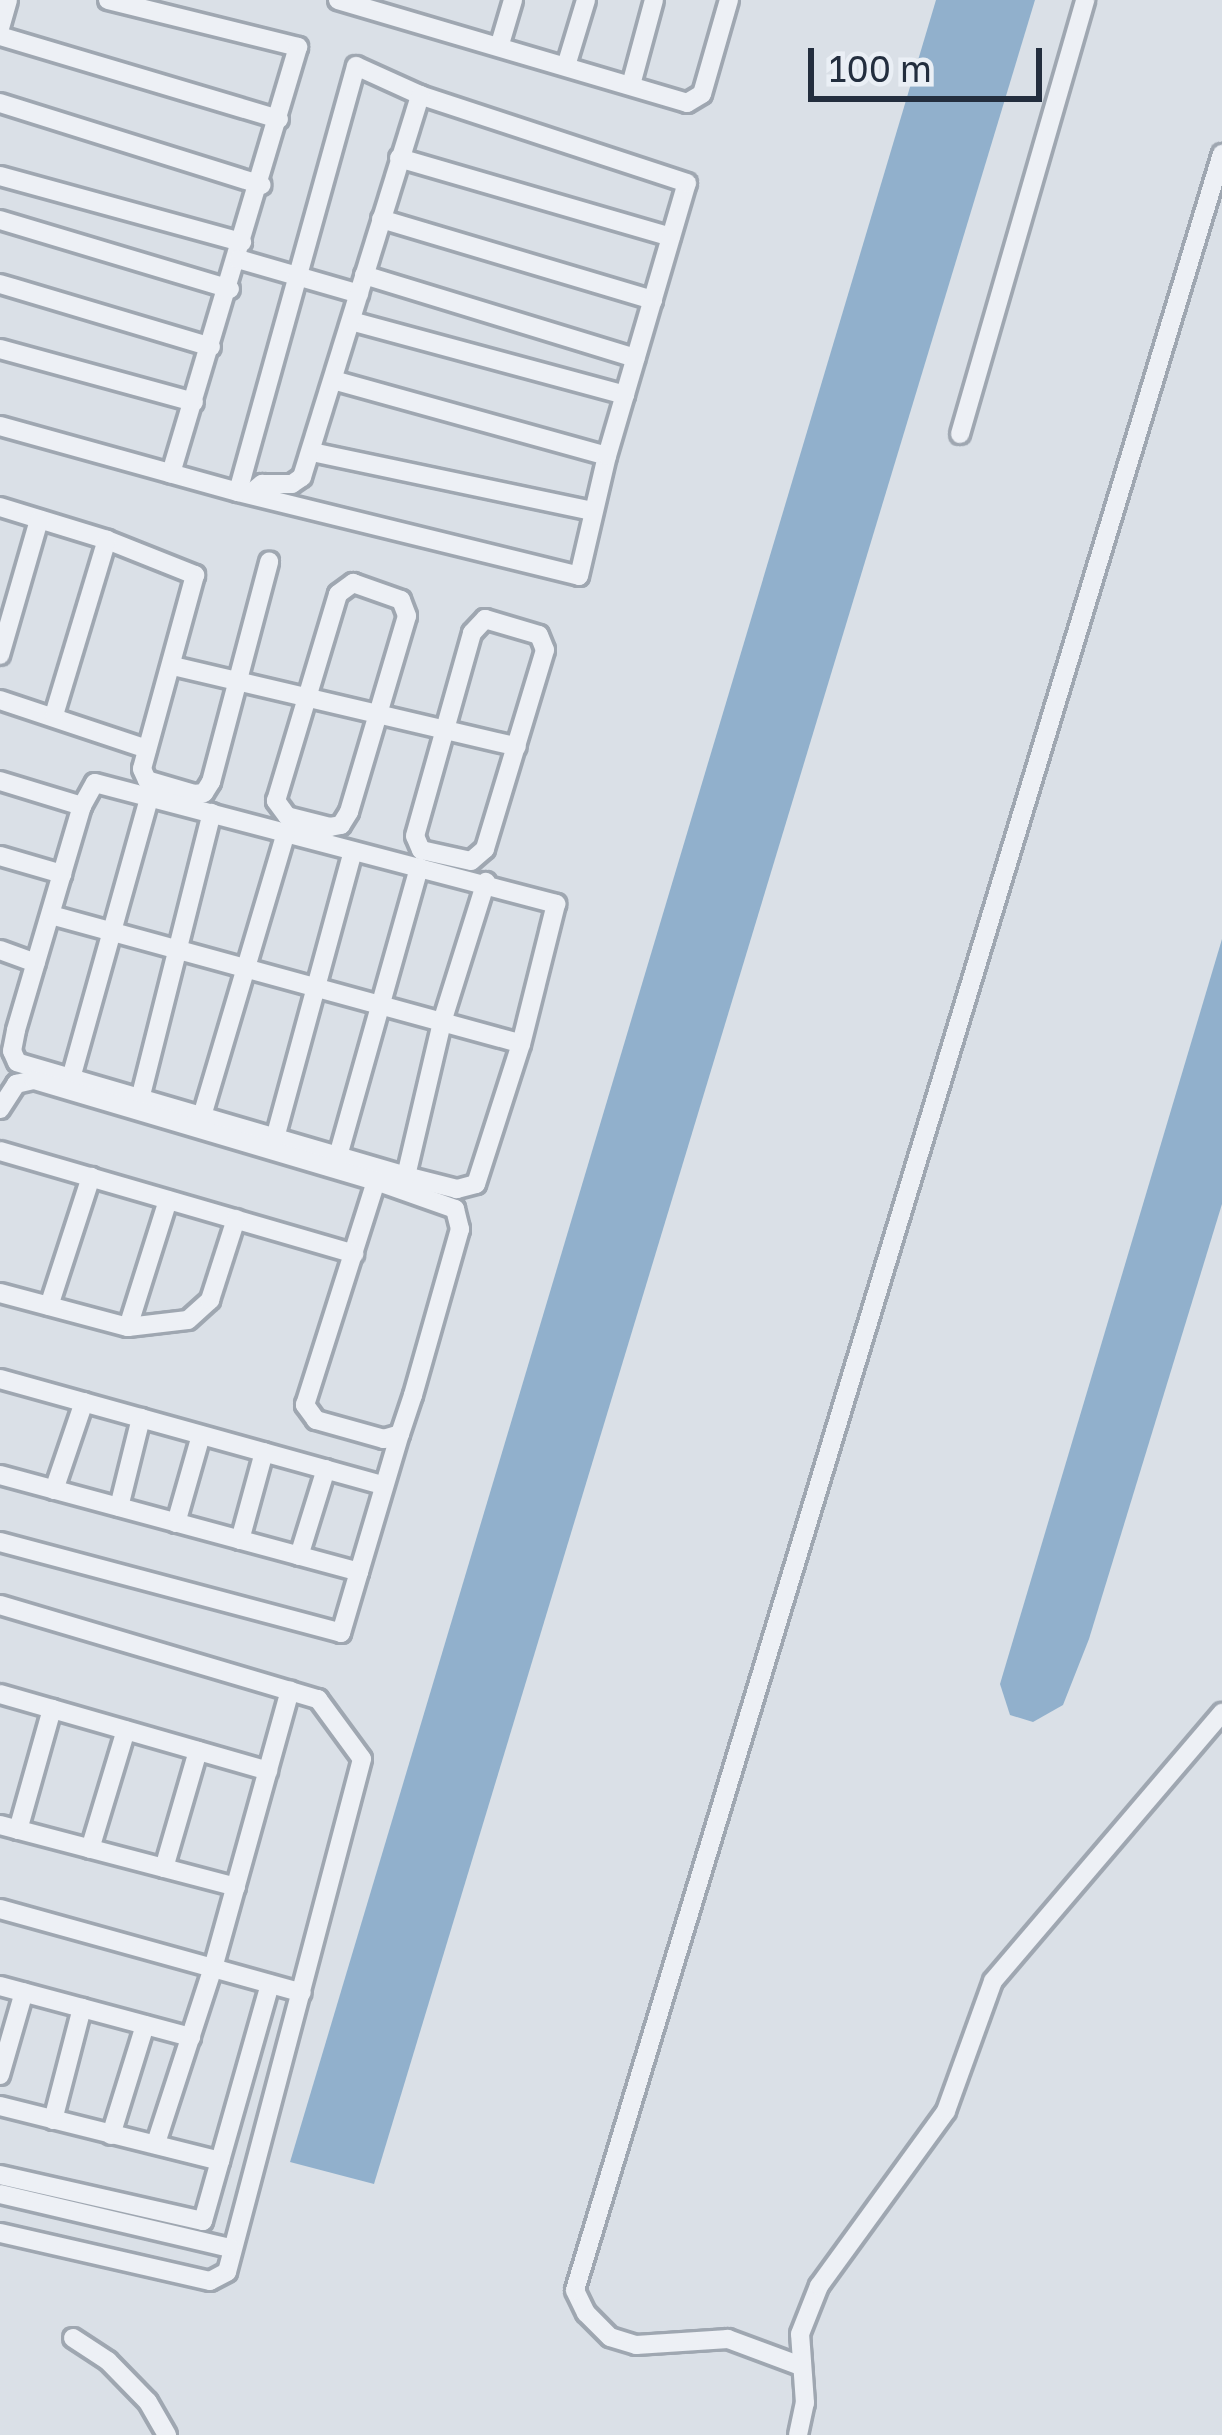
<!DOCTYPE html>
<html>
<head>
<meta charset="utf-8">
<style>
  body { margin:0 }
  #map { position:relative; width:1222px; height:2435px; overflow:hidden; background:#dae0e7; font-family:"Golos Text",sans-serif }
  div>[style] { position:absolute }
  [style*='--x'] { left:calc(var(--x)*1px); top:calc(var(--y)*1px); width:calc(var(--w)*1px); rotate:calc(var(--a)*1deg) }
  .water>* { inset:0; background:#91b0cc }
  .roads { filter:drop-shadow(3px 0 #9fa7b1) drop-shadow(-3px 0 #9fa7b1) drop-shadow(0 3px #9fa7b1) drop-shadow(0 -3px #9fa7b1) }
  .minor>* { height:18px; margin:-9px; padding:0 9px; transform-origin:9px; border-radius:9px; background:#edf0f5 }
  span { translate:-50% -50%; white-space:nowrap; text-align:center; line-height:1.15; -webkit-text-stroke:9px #eaeff5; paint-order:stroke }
  .scale { position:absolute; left:808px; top:48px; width:234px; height:54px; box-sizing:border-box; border:6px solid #232e3e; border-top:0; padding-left:15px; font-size:36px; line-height:42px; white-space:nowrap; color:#232e3e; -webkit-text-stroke:9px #eaeff5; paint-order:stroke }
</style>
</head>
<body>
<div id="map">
  <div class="water">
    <div style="clip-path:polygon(936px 0,1035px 0,374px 2184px,290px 2162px)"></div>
    <div style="clip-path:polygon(1222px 939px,1222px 1204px,1089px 1639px,1063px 1705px,1033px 1722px,1010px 1715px,1000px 1684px)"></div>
  </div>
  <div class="roads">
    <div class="minor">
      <div style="--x:108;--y:0;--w:196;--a:13.9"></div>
      <div style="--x:298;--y:47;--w:445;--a:106.6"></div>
      <div style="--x:338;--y:0;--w:364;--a:16.4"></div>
      <div style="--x:687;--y:103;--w:17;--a:-31"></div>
      <div style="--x:702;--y:94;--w:98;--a:-74"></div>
      <div style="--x:0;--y:28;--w:29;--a:-74"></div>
      <div style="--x:0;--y:36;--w:291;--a:16.6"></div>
      <div style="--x:500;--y:44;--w:46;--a:-73.5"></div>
      <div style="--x:566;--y:66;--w:69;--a:-73.1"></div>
      <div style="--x:631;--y:85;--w:88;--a:-74.9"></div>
      <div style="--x:0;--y:103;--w:274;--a:17.4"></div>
      <div style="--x:399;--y:158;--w:283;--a:16.2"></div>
      <div style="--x:0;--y:176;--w:251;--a:15.3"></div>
      <div style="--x:381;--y:219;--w:284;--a:16.6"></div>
      <div style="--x:0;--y:220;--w:240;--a:16.7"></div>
      <div style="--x:238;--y:259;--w:126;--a:16.1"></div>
      <div style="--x:364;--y:275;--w:284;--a:17"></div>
      <div style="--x:0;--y:284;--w:220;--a:16.6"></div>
      <div style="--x:351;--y:321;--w:284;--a:15.1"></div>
      <div style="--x:0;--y:349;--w:201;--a:15.3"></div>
      <div style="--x:333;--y:380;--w:284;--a:15.5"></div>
      <div style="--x:0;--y:426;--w:247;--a:15.5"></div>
      <div style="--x:238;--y:492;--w:351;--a:13.8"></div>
      <div style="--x:579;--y:576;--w:123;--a:-76.9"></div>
      <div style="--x:607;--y:456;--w:284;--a:-73.7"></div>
      <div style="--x:687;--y:183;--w:281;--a:-161.8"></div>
      <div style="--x:420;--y:95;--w:70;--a:-155.6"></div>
      <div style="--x:356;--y:66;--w:442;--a:105.5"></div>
      <div style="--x:960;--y:434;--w:452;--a:-73.9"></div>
      <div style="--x:312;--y:452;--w:287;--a:11.9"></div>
      <div style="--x:250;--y:494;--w:16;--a:-40"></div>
      <div style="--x:262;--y:484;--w:30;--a:0"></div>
      <div style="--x:292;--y:484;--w:12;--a:-35"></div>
      <div style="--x:302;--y:477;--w:400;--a:-72.8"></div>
      <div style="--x:0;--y:507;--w:112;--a:17.1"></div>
      <div style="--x:107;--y:540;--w:95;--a:21.7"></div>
      <div style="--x:195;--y:575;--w:201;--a:105.3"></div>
      <div style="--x:142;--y:769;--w:12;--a:66"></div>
      <div style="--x:147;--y:780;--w:49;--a:16.6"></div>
      <div style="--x:194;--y:794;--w:10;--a:-6"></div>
      <div style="--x:204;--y:793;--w:13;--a:-58"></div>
      <div style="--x:211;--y:782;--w:228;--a:-75.2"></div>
      <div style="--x:353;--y:583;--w:51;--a:19.5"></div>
      <div style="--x:401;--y:600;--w:17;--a:69"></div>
      <div style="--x:407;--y:616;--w:204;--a:106.5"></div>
      <div style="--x:349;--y:812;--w:15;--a:122"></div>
      <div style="--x:341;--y:825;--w:11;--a:170"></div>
      <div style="--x:330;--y:827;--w:44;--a:-165.7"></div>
      <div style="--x:287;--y:816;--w:19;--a:-126"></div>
      <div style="--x:276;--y:801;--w:216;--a:-73.3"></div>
      <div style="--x:338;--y:594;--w:19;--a:-36"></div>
      <div style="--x:485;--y:619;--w:56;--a:16.5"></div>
      <div style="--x:539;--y:635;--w:16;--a:68"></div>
      <div style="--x:545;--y:650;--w:208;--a:106.8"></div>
      <div style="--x:485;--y:849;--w:18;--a:139"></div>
      <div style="--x:471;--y:861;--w:51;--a:-167.6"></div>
      <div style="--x:421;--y:850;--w:15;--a:-113"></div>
      <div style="--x:415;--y:836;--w:211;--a:-74.3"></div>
      <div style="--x:472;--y:633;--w:19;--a:-47"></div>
      <div style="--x:0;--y:655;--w:141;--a:-73.9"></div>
      <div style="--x:173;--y:666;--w:353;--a:13.2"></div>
      <div style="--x:0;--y:700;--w:155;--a:18.4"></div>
      <div style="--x:54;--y:715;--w:183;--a:-73.2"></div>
      <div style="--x:0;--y:781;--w:86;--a:17"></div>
      <div style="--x:95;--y:783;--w:477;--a:14.7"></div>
      <div style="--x:556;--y:904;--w:144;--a:104"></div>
      <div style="--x:521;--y:1044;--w:147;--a:107.8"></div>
      <div style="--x:476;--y:1184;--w:20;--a:165"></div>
      <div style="--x:457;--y:1189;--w:53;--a:-165.7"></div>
      <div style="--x:406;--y:1176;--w:405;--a:-163.7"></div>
      <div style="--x:17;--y:1062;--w:12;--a:-114"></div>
      <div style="--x:12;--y:1051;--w:21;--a:-79"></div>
      <div style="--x:16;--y:1030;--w:234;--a:-73.6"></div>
      <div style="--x:82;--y:806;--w:26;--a:-61"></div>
      <div style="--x:0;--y:856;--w:65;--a:16.2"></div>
      <div style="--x:51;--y:915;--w:487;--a:15.3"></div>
      <div style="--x:0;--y:950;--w:38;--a:20"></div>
      <div style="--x:71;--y:1078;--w:293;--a:-74.4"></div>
      <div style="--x:140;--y:1099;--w:295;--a:-75.9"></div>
      <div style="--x:0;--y:1109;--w:30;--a:-57"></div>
      <div style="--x:16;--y:1084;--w:18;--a:-13"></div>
      <div style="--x:34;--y:1080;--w:357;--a:16.5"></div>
      <div style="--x:376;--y:1181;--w:84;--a:19.5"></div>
      <div style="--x:455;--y:1209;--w:21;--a:76"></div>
      <div style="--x:460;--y:1229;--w:173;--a:105.8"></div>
      <div style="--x:413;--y:1395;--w:41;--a:108.4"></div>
      <div style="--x:400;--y:1434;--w:17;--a:163"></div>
      <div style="--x:384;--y:1439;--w:71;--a:-164.4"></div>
      <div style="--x:316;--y:1420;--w:19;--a:-126"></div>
      <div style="--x:305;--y:1405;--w:235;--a:-72.4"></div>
      <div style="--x:202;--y:1116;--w:296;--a:-73.5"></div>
      <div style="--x:275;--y:1138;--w:297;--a:-74.8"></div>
      <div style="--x:0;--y:1151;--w:369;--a:16.2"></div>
      <div style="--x:338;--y:1156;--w:300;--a:-74.3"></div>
      <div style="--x:406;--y:1176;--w:158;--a:-76.8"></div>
      <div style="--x:442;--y:1022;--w:147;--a:-72.6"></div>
      <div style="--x:0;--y:1293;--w:132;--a:14.9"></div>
      <div style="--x:128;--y:1327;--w:60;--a:-6.7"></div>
      <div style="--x:188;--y:1320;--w:30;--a:-42"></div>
      <div style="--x:210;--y:1300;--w:85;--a:-72.2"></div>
      <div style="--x:49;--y:1306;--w:136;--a:-72"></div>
      <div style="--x:128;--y:1327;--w:133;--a:-72.5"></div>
      <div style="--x:0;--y:1379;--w:397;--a:15.5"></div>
      <div style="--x:0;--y:1475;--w:372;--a:15.1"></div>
      <div style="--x:359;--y:1572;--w:144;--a:-73.5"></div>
      <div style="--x:54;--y:1490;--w:93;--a:-71.2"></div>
      <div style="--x:119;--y:1507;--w:92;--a:-76.1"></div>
      <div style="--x:176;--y:1523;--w:91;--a:-74.1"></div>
      <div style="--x:240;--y:1540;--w:91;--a:-74.7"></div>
      <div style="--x:0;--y:1542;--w:353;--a:14.9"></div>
      <div style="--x:341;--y:1633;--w:64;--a:-73.6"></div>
      <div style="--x:299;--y:1556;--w:91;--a:-72.8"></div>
      <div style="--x:0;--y:1605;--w:332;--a:16.5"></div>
      <div style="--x:318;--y:1699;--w:74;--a:53.7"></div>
      <div style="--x:362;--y:1759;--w:530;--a:104.74"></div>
      <div style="--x:227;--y:2272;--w:19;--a:152"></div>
      <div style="--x:210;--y:2281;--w:215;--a:-167.1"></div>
      <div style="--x:0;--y:1694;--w:279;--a:16"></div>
      <div style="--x:0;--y:1825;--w:244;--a:14.7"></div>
      <div style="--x:18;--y:1830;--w:126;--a:-74.3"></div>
      <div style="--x:90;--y:1849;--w:124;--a:-73.2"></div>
      <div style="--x:164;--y:1868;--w:122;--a:-73.8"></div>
      <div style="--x:0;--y:1909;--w:313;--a:15.5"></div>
      <div style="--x:0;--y:1986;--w:198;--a:15"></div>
      <div style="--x:0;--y:2075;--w:86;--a:-73.9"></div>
      <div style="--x:0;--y:2106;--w:227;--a:14"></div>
      <div style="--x:53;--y:2120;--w:116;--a:-75.5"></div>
      <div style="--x:111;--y:2135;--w:115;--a:-72.8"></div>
      <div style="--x:156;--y:2143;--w:184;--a:-72"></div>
      <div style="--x:213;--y:1968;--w:288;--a:-74.5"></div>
      <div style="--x:0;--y:2175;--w:208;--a:12.8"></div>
      <div style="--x:203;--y:2221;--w:246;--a:-74.2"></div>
      <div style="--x:0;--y:2194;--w:237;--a:13.2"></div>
      <div style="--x:73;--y:2338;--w:42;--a:33.3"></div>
      <div style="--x:108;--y:2361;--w:57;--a:45.7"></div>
      <div style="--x:148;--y:2402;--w:38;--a:60"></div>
      <div style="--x:798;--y:2365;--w:75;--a:-159.6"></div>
      <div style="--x:728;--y:2339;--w:92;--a:176.3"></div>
      <div style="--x:636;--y:2345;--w:27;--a:-163"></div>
      <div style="--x:610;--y:2337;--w:34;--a:-135"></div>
      <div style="--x:586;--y:2313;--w:25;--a:-116"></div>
      <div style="--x:575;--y:2290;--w:2232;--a:-73.15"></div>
      <div style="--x:798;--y:2435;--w:33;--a:-78"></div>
      <div style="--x:805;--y:2403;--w:69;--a:-94.1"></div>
      <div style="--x:800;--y:2334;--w:52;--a:-68.4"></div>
      <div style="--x:819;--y:2286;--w:216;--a:-54"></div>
      <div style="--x:946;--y:2111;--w:138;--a:-70.1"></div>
      <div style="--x:993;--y:1981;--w:353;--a:-49.5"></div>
    </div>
  </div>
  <div class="scale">100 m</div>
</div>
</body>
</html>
